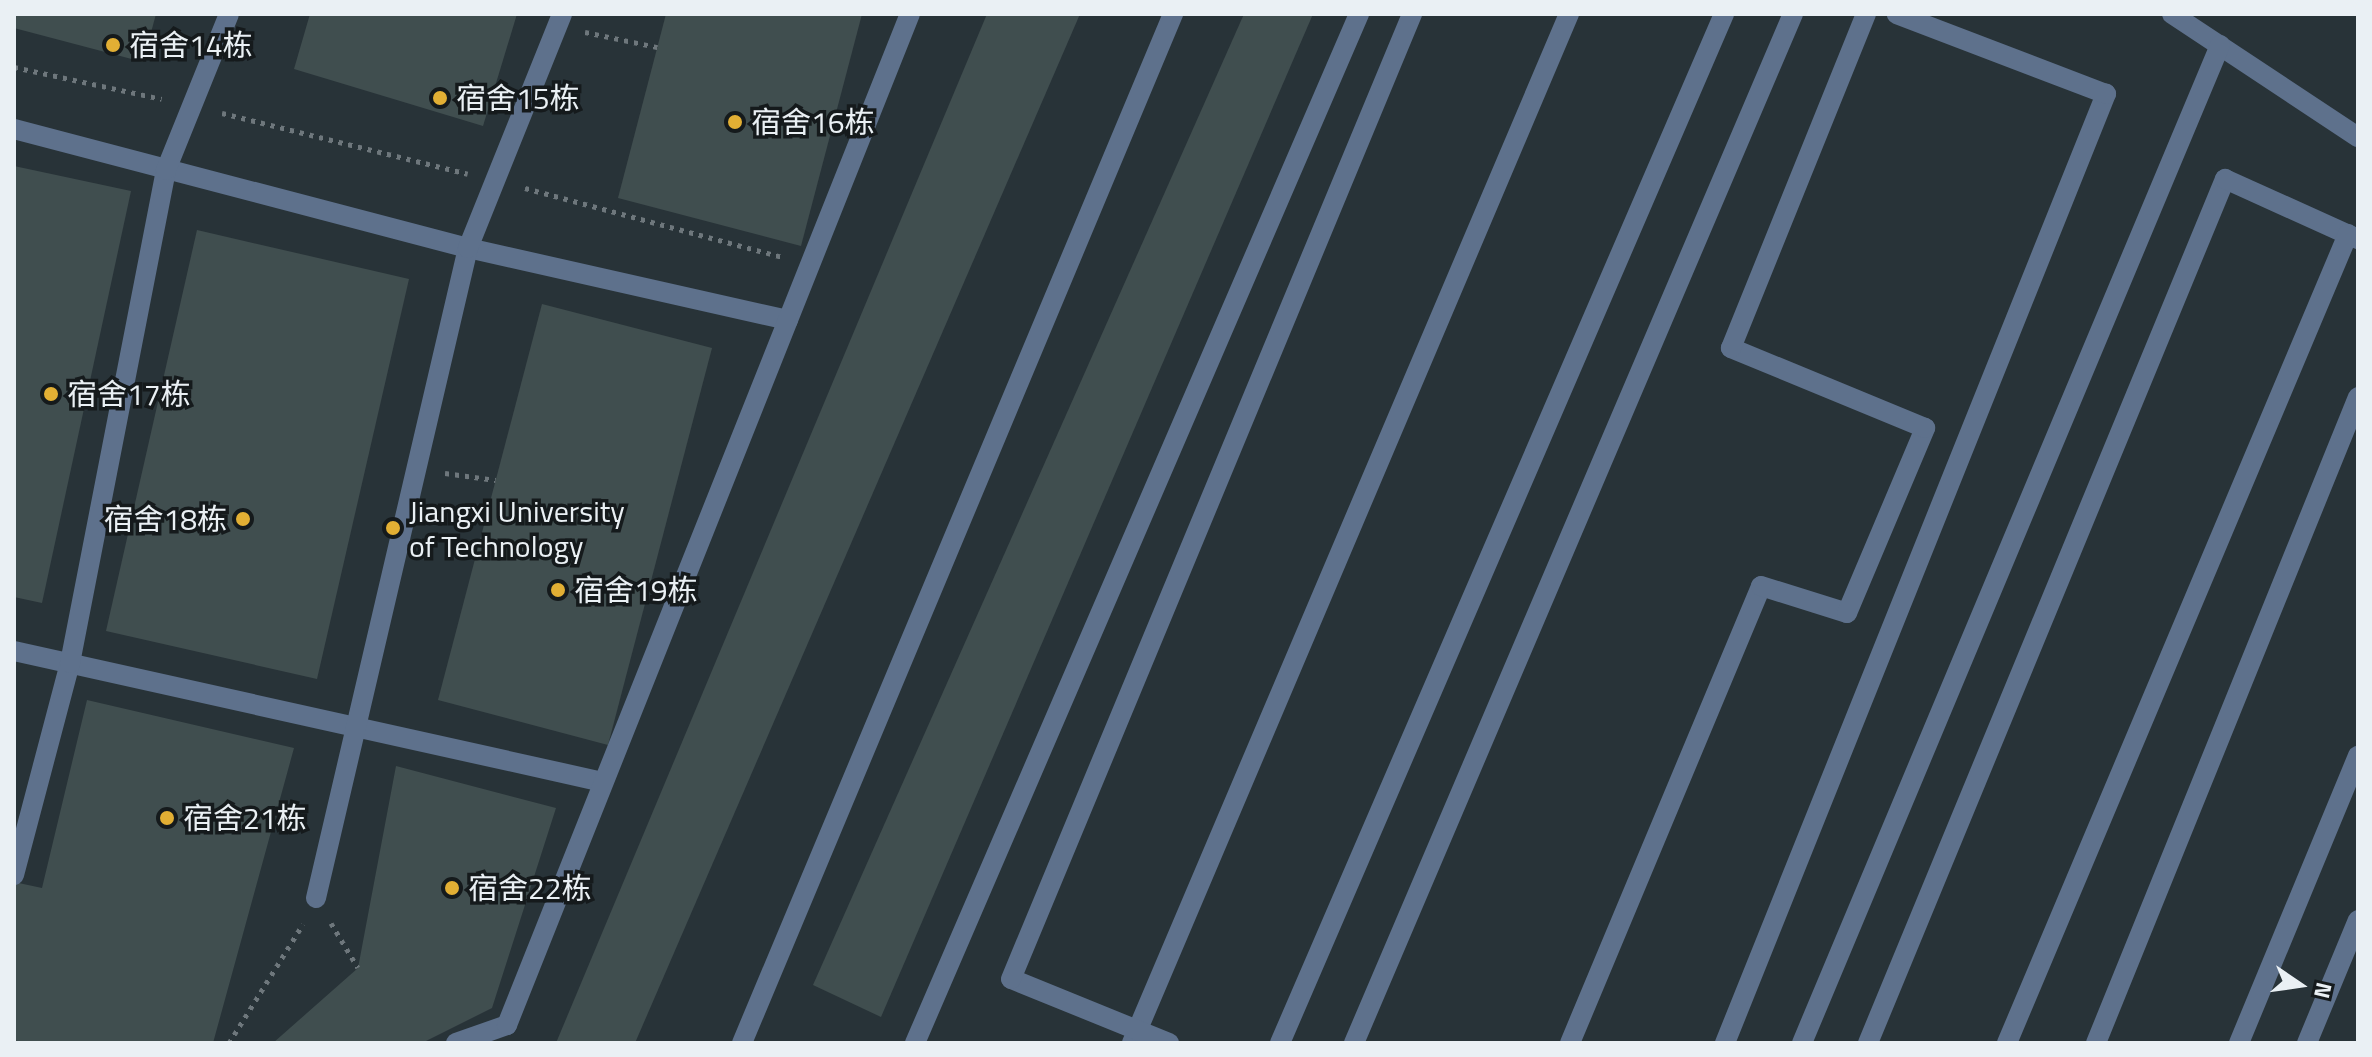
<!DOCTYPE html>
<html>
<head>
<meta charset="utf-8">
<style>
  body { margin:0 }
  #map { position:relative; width:2372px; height:1057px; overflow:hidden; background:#283338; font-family:"Titillium Web","Noto Sans SC",sans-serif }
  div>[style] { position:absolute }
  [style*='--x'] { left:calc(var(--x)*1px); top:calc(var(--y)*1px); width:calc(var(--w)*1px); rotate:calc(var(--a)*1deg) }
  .building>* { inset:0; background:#404e4f }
  .path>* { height:5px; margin-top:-2.5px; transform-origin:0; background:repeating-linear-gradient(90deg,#6e777c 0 4px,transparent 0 10px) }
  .lane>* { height:20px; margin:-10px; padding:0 10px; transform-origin:10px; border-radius:10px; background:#5e718c }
  .street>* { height:20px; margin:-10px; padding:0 10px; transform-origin:10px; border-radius:10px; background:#5e718c }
  .dots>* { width:22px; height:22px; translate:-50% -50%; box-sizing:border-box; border:4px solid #151a1c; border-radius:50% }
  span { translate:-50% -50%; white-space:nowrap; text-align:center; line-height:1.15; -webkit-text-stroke:7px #151a1c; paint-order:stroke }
  .poi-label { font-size:30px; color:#eaf0f4 }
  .left { translate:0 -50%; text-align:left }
  .right { translate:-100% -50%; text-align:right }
  .frame { position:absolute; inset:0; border:16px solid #eaf0f4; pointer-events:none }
  .north { position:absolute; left:2260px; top:945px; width:80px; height:80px; -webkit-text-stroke:6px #151a1c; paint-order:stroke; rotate:103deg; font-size:22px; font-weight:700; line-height:32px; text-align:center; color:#eaf0f4 }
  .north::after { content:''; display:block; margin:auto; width:28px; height:36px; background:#eaf0f4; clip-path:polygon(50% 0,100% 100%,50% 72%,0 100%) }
</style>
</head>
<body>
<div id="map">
  <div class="building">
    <div style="clip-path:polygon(14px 14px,156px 14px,143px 62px,14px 28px)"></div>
    <div style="clip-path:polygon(310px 14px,517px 14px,483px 126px,294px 69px)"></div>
    <div style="clip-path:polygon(666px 14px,862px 14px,801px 246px,618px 198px)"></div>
    <div style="clip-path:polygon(987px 14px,1080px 14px,635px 1043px,556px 1043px)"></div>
    <div style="clip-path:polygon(1244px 14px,1313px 14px,881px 1017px,813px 985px)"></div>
    <div style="clip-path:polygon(14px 166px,131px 191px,42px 603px,14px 597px)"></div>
    <div style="clip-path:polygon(197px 230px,409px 279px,317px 679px,106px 631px)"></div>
    <div style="clip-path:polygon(542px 304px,712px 348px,608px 745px,438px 700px)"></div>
    <div style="clip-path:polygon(87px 700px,294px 748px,213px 1043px,14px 1043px,14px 882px,42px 888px)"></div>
    <div style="clip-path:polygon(396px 766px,556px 808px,492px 1008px,422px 1043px,273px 1043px,358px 968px)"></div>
  </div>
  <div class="path">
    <div style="--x:585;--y:32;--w:74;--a:11.8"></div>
    <div style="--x:14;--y:67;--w:151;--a:12.2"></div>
    <div style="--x:222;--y:113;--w:253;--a:13.9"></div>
    <div style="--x:525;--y:188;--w:266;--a:15"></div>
    <div style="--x:445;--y:473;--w:51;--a:7.8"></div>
    <div style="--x:331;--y:923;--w:52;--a:59"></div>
    <div style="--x:229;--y:1043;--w:140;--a:-58.1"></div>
  </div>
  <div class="lane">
    <div style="--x:2172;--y:14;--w:223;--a:33.5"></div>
    <div style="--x:915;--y:1043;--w:1121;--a:-66.66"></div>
    <div style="--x:1132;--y:1043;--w:1118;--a:-66.99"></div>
    <div style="--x:1169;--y:1043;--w:170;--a:-157.9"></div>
    <div style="--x:1011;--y:979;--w:1045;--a:-67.43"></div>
    <div style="--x:1280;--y:1043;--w:1121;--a:-66.66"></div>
    <div style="--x:1354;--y:1043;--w:1119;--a:-66.9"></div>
    <div style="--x:1570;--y:1043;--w:495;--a:-67.3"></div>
    <div style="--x:1761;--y:586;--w:90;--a:17.4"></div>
    <div style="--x:1847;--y:613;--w:201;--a:-67.1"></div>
    <div style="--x:1925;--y:428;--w:210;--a:-157.6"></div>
    <div style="--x:1731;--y:348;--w:360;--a:-68"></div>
    <div style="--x:1725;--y:1043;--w:1023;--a:-68.13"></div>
    <div style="--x:2106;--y:94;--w:224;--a:-159.1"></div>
    <div style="--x:1802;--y:1043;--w:1082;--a:-67.27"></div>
    <div style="--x:1868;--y:1043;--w:935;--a:-67.55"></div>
    <div style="--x:2225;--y:179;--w:146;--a:24.3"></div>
    <div style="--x:2007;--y:1043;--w:878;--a:-67.14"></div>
    <div style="--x:2096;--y:1043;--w:697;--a:-67.92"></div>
    <div style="--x:2239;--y:1043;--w:311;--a:-67.5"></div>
    <div style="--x:2307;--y:1043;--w:133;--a:-67.5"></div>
  </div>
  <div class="street">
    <div style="--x:14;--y:129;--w:469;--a:14.7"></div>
    <div style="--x:468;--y:248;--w:328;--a:12.7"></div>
    <div style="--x:14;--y:651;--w:603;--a:12.54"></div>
    <div style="--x:14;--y:875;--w:219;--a:-75.2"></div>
    <div style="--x:70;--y:663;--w:502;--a:-78.98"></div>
    <div style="--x:166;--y:170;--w:168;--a:-68"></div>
    <div style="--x:316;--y:898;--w:668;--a:-76.84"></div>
    <div style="--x:468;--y:248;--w:252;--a:-68.1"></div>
    <div style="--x:456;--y:1043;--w:54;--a:-19.4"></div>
    <div style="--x:507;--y:1025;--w:1088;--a:-68.27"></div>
    <div style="--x:742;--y:1043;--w:1116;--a:-67.27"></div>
  </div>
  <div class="dots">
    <div style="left:113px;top:45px;background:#e2af34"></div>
    <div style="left:440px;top:98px;background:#e2af34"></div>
    <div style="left:735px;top:122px;background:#e2af34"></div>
    <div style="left:51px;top:394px;background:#e2af34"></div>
    <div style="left:243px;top:519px;background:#e2af34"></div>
    <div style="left:393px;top:528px;background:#e2af34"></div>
    <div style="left:558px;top:590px;background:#e2af34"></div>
    <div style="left:167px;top:818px;background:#e2af34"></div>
    <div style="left:452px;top:888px;background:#e2af34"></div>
  </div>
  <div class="poi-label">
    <span class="left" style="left:129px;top:45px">宿舍14栋</span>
    <span class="left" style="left:456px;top:98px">宿舍15栋</span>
    <span class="left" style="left:751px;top:122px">宿舍16栋</span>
    <span class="left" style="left:67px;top:394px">宿舍17栋</span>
    <span class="left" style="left:409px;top:528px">Jiangxi University<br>of Technology</span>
    <span class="right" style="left:227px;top:519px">宿舍18栋</span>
    <span class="left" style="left:574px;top:590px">宿舍19栋</span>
    <span class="left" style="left:183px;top:818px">宿舍21栋</span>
    <span class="left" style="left:468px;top:888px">宿舍22栋</span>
  </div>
  <div class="frame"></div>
  <div class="north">N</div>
</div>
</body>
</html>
